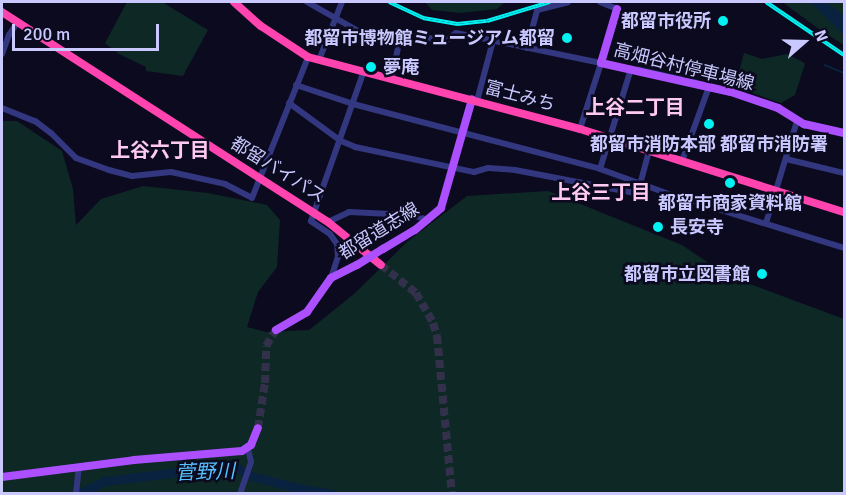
<!DOCTYPE html>
<html>
<head>
<meta charset="utf-8">
<style>
  body { margin:0 }
  #map { position:relative; width:846px; height:495px; overflow:hidden; background:#0c0a1e; font-family:Signika,"Noto Sans JP",sans-serif }
  div>[style] { position:absolute }
  [style*='--x'] { left:calc(var(--x)*1px); top:calc(var(--y)*1px); width:calc(var(--w)*1px); rotate:calc(var(--a)*1deg) }
  .green>* { inset:0; background:#0d2825 }
  .water>* { inset:0; background:#082240 }
  .stream>* { height:1.5px; margin:-0.75px; padding:0 0.75px; transform-origin:0.75px; border-radius:0.75px; background:#082240 }
  .river>* { height:9px; margin:-4.5px; padding:0 4.5px; transform-origin:4.5px; border-radius:4.5px; background:#082240 }
  .major-tunnel>* { height:8px; margin-top:-4px; transform-origin:0; background:repeating-linear-gradient(90deg,#32304b 0 8px,transparent 0 12px) }
  .highway-tunnel>* { height:8px; margin-top:-4px; transform-origin:0; background:repeating-linear-gradient(90deg,#32304b 0 8px,transparent 0 12px) }
  .minor>* { height:6px; margin:-3px; padding:0 3px; transform-origin:3px; border-radius:3px; background:#323780 }
  .major>* { height:8px; margin:-4px; padding:0 4px; transform-origin:4px; border-radius:4px; background:#ac4fff }
  .highway>* { height:8px; margin:-4px; padding:0 4px; transform-origin:4px; border-radius:4px; background:#ff43af }
  .rail>* { height:4px; margin-top:-2px; transform-origin:0; background:repeating-linear-gradient(90deg,#0c0a1e 0 4.5px,#00f2f3 0 9px); box-sizing:border-box; border-block:2px solid #00f2f3 }
  .major-bridge>* { height:8px; margin:-4px; padding:0 4px; transform-origin:4px; border-radius:4px; background:#ac4fff }
  .dots>* { width:16px; height:16px; translate:-50% -50%; box-sizing:border-box; border:3px solid #0c0a1e; border-radius:50% }
  span { translate:-50% -50%; white-space:nowrap; text-align:center; line-height:1.15; -webkit-text-stroke:5px #0c0a1e; paint-order:stroke }
  .poi-label { font-size:18px; color:#c9c8ff; font-weight:700 }
  .right { translate:-100% -50%; text-align:right }
  .left { translate:0 -50%; text-align:left }
  .street-label { font-size:18px; color:#c9c8ff }
  .neighbourhood-label { font-size:20px; color:#ffcaf1; font-weight:700 }
  .water-label { font-size:20px; color:#56c1ff; font-style:italic }
  .frame { position:absolute; inset:0; border:3px solid #c9c8ff; pointer-events:none }
  .north { position:absolute; left:774px; top:12px; width:60px; height:60px; -webkit-text-stroke:4px #0c0a1e; paint-order:stroke; rotate:70deg; font-size:16px; font-weight:700; line-height:24px; text-align:center; color:#c9c8ff }
  .north::after { content:''; display:block; margin:auto; width:21px; height:27px; background:#c9c8ff; clip-path:polygon(50% 0,100% 100%,50% 72%,0 100%) }
  .scale { position:absolute; left:12px; top:24px; width:147px; height:27px; box-sizing:border-box; border:3px solid #c9c8ff; border-top:0; padding-left:8px; font-size:18px; line-height:21px; white-space:nowrap; color:#c9c8ff; -webkit-text-stroke:4px #0c0a1e; paint-order:stroke }
</style>
</head>
<body>
<div id="map">
  <div class="green">
    <div style="clip-path:polygon(127px 2px,162px 2px,208px 30px,183px 76px,146px 71px,146px 67px,119px 54px,105px 43px)"></div>
    <div style="clip-path:polygon(425px 2px,505px 2px,497px 9px,460px 13px,432px 10px)"></div>
    <div style="clip-path:polygon(782px 2px,844px 2px,844px 45px,823px 32px)"></div>
    <div style="clip-path:polygon(744px 53px,762px 59px,787px 54px,803px 62px,805px 64px,795px 95px,781px 103px,735px 87px)"></div>
    <div style="clip-path:polygon(2px 121px,17px 121px,62px 151px,73px 189px,76px 225px,101px 199px,143px 186px,208px 193px,267px 205px,280px 220px,277px 267px,258px 292px,247px 327px,266px 332px,309px 330px,354px 294px,407px 242px,467px 196px,548px 191px,682px 245px,728px 276px,844px 319px,844px 493px,2px 494px)"></div>
  </div>
  <div class="water">
    <div style="clip-path:polygon(810px 2px,826px 2px,844px 16px,844px 35px)"></div>
  </div>
  <div class="stream">
    <div style="--x:825;--y:65;--w:21;--a:23"></div>
    <div style="--x:638;--y:67;--w:46;--a:12.5"></div>
    <div style="--x:689;--y:78;--w:7;--a:16"></div>
  </div>
  <div class="river">
    <div style="--x:79;--y:494;--w:29;--a:-27"></div>
    <div style="--x:105;--y:481;--w:107;--a:-7"></div>
    <div style="--x:211;--y:468;--w:26;--a:0"></div>
    <div style="--x:237;--y:468;--w:16;--a:30"></div>
    <div style="--x:251;--y:476;--w:53;--a:14.3"></div>
    <div style="--x:302;--y:489;--w:30;--a:9"></div>
  </div>
  <div class="major-tunnel">
    <div style="--x:258;--y:428;--w:46;--a:-81.2"></div>
    <div style="--x:265;--y:383;--w:37;--a:-88"></div>
    <div style="--x:266;--y:346;--w:19;--a:-58"></div>
  </div>
  <div class="highway-tunnel">
    <div style="--x:381;--y:265;--w:45;--a:38.7"></div>
    <div style="--x:416;--y:293;--w:34;--a:60"></div>
    <div style="--x:433;--y:323;--w:14;--a:73"></div>
    <div style="--x:437;--y:336;--w:159;--a:84.6"></div>
  </div>
  <div class="minor">
    <div style="--x:307;--y:2;--w:59;--a:29.6"></div>
    <div style="--x:358;--y:31;--w:89;--a:5.8"></div>
    <div style="--x:447;--y:40;--w:11;--a:-38"></div>
    <div style="--x:456;--y:33;--w:148;--a:11.7"></div>
    <div style="--x:601;--y:63;--w:69;--a:107.7"></div>
    <div style="--x:600;--y:2;--w:18;--a:22"></div>
    <div style="--x:527;--y:48;--w:39;--a:-75"></div>
    <div style="--x:537;--y:10;--w:32;--a:-14"></div>
    <div style="--x:2;--y:54;--w:20;--a:-70"></div>
    <div style="--x:9;--y:35;--w:14;--a:-56"></div>
    <div style="--x:319;--y:60;--w:62;--a:-68.4"></div>
    <div style="--x:391;--y:80;--w:47;--a:-77.7"></div>
    <div style="--x:296;--y:85;--w:60;--a:18.4"></div>
    <div style="--x:353;--y:104;--w:255;--a:14.7"></div>
    <div style="--x:600;--y:169;--w:77;--a:19.9"></div>
    <div style="--x:672;--y:195;--w:180;--a:17.1"></div>
    <div style="--x:477;--y:101;--w:62;--a:-75.1"></div>
    <div style="--x:289;--y:103;--w:64;--a:36.2"></div>
    <div style="--x:341;--y:141;--w:15;--a:23"></div>
    <div style="--x:355;--y:147;--w:122;--a:11.9"></div>
    <div style="--x:474;--y:172;--w:15;--a:-16"></div>
    <div style="--x:488;--y:168;--w:27;--a:4"></div>
    <div style="--x:515;--y:170;--w:122;--a:10.9"></div>
    <div style="--x:635;--y:193;--w:3;--a:-18"></div>
    <div style="--x:638;--y:192;--w:42;--a:-75"></div>
    <div style="--x:2;--y:108;--w:35;--a:22"></div>
    <div style="--x:35;--y:121;--w:20;--a:37"></div>
    <div style="--x:51;--y:133;--w:35;--a:45"></div>
    <div style="--x:76;--y:158;--w:35;--a:20"></div>
    <div style="--x:109;--y:170;--w:24;--a:15"></div>
    <div style="--x:132;--y:176;--w:39;--a:-6"></div>
    <div style="--x:171;--y:172;--w:55;--a:12.5"></div>
    <div style="--x:225;--y:184;--w:30;--a:27"></div>
    <div style="--x:252;--y:198;--w:152;--a:-68.3"></div>
    <div style="--x:786;--y:159;--w:60;--a:13.6"></div>
    <div style="--x:682;--y:161;--w:79;--a:-70"></div>
    <div style="--x:600;--y:169;--w:105;--a:-72.8"></div>
    <div style="--x:328;--y:222;--w:23;--a:-25"></div>
    <div style="--x:349;--y:212;--w:63;--a:2.7"></div>
    <div style="--x:412;--y:215;--w:17;--a:17"></div>
    <div style="--x:766;--y:223;--w:107;--a:-73.1"></div>
    <div style="--x:331;--y:278;--w:22;--a:-72"></div>
    <div style="--x:338;--y:257;--w:13;--a:-94"></div>
    <div style="--x:337;--y:244;--w:12;--a:-125"></div>
    <div style="--x:330;--y:234;--w:23;--a:-146"></div>
    <div style="--x:311;--y:221;--w:157;--a:-70.6"></div>
    <div style="--x:76;--y:494;--w:27;--a:-84"></div>
    <div style="--x:240;--y:494;--w:34;--a:-71"></div>
    <div style="--x:251;--y:462;--w:13;--a:-103"></div>
  </div>
  <div class="major">
    <div style="--x:617;--y:9;--w:56;--a:106.5"></div>
    <div style="--x:601;--y:63;--w:133;--a:12.6"></div>
    <div style="--x:731;--y:92;--w:50;--a:18.8"></div>
    <div style="--x:778;--y:108;--w:31;--a:32"></div>
    <div style="--x:804;--y:124;--w:41;--a:12.7"></div>
    <div style="--x:383;--y:249;--w:37;--a:-31"></div>
    <div style="--x:415;--y:230;--w:34;--a:-40"></div>
    <div style="--x:441;--y:208;--w:113;--a:-74.1"></div>
    <div style="--x:276;--y:330;--w:36;--a:-30"></div>
    <div style="--x:307;--y:312;--w:42;--a:-54.8"></div>
    <div style="--x:331;--y:278;--w:29;--a:-27"></div>
    <div style="--x:2;--y:477;--w:133;--a:-7.3"></div>
    <div style="--x:134;--y:460;--w:108;--a:-4.8"></div>
    <div style="--x:242;--y:451;--w:11;--a:-34"></div>
    <div style="--x:251;--y:445;--w:18;--a:-68"></div>
  </div>
  <div class="highway">
    <div style="--x:234;--y:2;--w:36;--a:42"></div>
    <div style="--x:261;--y:26;--w:56;--a:33.4"></div>
    <div style="--x:308;--y:57;--w:281;--a:14.8"></div>
    <div style="--x:580;--y:129;--w:277;--a:17.5"></div>
    <div style="--x:2;--y:12;--w:388;--a:32.8"></div>
    <div style="--x:328;--y:222;--w:68;--a:39.1"></div>
  </div>
  <div class="rail">
    <div style="--x:389;--y:2;--w:38;--a:25"></div>
    <div style="--x:423;--y:18;--w:35;--a:10"></div>
    <div style="--x:457;--y:24;--w:30;--a:-6"></div>
    <div style="--x:487;--y:21;--w:66;--a:-16.8"></div>
    <div style="--x:766;--y:2;--w:94;--a:34.2"></div>
  </div>
  <div class="major-bridge">
    <div style="--x:357;--y:265;--w:31;--a:-32"></div>
  </div>
  <div class="dots">
    <div style="left:723px;top:21px;background:#00f2f3"></div>
    <div style="left:567px;top:38px;background:#00f2f3"></div>
    <div style="left:371px;top:67px;background:#00f2f3"></div>
    <div style="left:709px;top:124px;background:#00f2f3"></div>
    <div style="left:730px;top:183px;background:#00f2f3"></div>
    <div style="left:658px;top:227px;background:#00f2f3"></div>
    <div style="left:762px;top:274px;background:#00f2f3"></div>
  </div>
  <div class="poi-label">
    <span class="right" style="left:711px;top:21px">都留市役所</span>
    <span class="right" style="left:555px;top:38px">都留市博物館ミュージアム都留</span>
    <span class="left" style="left:383px;top:67px">夢庵</span>
    <span style="left:709px;top:144px">都留市消防本部 都留市消防署</span>
    <span style="left:730px;top:203px">都留市商家資料館</span>
    <span class="left" style="left:670px;top:227px">長安寺</span>
    <span class="right" style="left:750px;top:274px">都留市立図書館</span>
  </div>
  <div class="street-label">
    <span style="left:684px;top:67px;rotate:14deg">高畑谷村停車場線</span>
    <span style="left:520px;top:96px;rotate:15deg">富士みち</span>
    <span style="left:278px;top:170px;rotate:32deg">都留バイパス</span>
    <span style="left:379px;top:231px;rotate:-32deg">都留道志線</span>
  </div>
  <div class="neighbourhood-label">
    <span style="left:635px;top:107px">上谷二丁目</span>
    <span style="left:160px;top:150px">上谷六丁目</span>
    <span style="left:601px;top:192px">上谷三丁目</span>
  </div>
  <div class="water-label">
    <span style="left:205px;top:472px;rotate:-2deg">菅野川</span>
  </div>
  <div class="frame"></div>
  <div class="north">N</div>
  <div class="scale">200 m</div>
</div>
</body>
</html>
